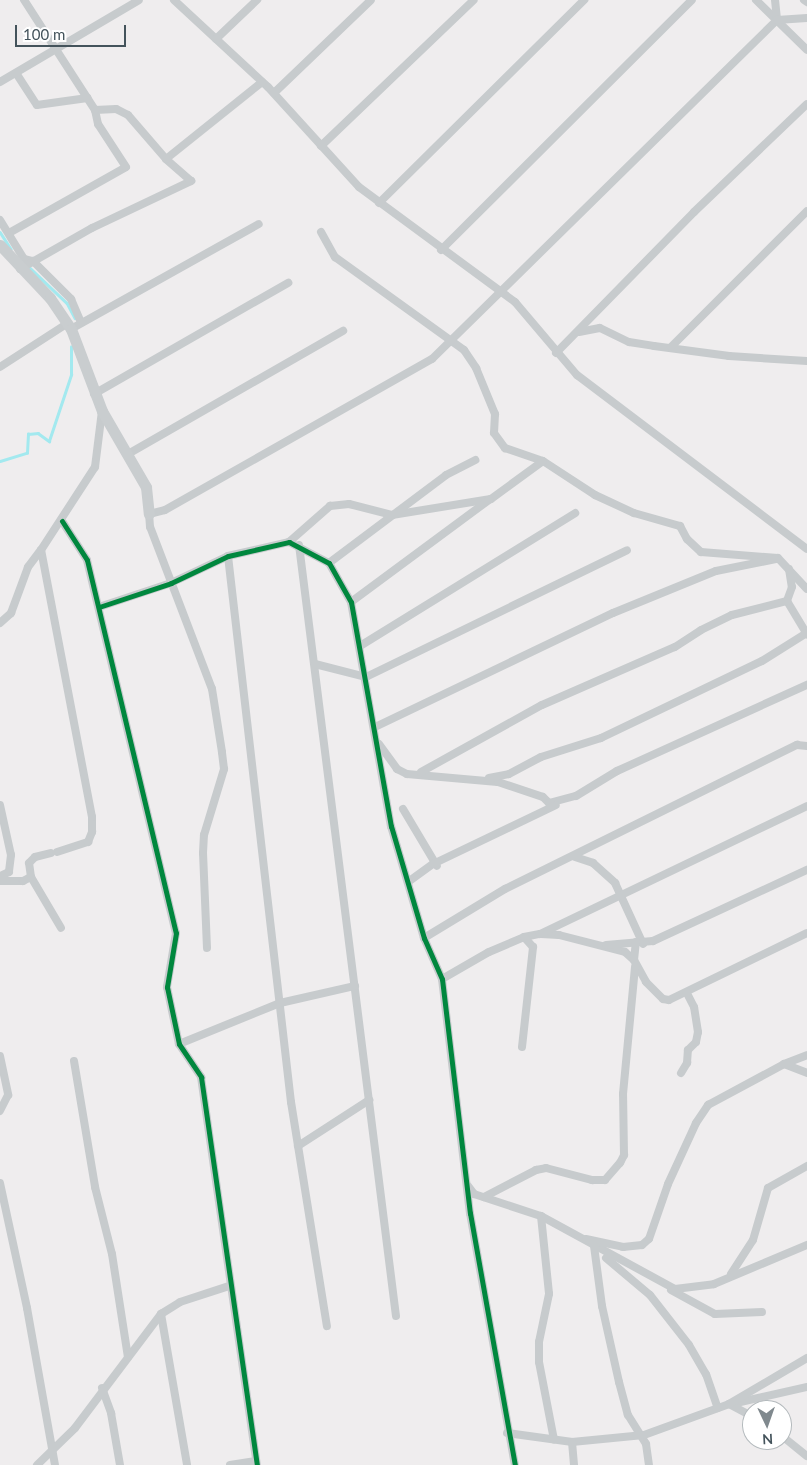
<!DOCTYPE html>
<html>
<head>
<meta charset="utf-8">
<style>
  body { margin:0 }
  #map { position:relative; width:807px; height:1465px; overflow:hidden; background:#efedee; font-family:Lato,sans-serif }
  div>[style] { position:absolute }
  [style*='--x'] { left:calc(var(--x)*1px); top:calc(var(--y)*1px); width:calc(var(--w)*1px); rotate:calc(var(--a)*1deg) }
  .stream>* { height:2.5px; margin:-1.25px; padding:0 1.25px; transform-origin:1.25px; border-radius:1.25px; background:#a3e9ef }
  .street>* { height:8px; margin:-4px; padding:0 4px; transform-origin:4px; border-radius:4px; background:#c7cbcd }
  .secondary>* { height:11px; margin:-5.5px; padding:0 5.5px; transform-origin:5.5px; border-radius:5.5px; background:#c9cdcf }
  .cycleway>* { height:5px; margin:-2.5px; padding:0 2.5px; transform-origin:2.5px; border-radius:2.5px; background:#00873e }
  span { translate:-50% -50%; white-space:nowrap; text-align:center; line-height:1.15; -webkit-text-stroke:5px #fff; paint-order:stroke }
  .north { position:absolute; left:742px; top:1400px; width:50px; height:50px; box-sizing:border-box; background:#fff; border:1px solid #b4babd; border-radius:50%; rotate:177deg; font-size:14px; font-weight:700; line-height:20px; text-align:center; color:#44535b }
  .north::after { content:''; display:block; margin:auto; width:18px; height:22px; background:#80898e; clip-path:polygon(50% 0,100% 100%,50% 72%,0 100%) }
  .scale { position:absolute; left:15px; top:25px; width:111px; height:22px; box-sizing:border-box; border:2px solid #44535b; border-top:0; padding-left:6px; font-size:15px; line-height:18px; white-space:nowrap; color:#44535b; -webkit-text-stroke:4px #fff; paint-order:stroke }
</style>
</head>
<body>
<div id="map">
  <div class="stream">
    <div style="--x:0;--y:232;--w:20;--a:57"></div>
    <div style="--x:29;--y:267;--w:52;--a:43.5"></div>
    <div style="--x:67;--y:303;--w:17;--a:62"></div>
    <div style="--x:0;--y:461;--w:28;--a:-17"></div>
    <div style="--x:27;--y:453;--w:19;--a:-87"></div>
    <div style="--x:28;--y:434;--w:10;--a:-6"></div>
    <div style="--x:38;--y:433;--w:14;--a:36"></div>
    <div style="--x:49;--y:441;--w:70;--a:-71.6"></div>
    <div style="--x:71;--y:375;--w:28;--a:-90"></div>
  </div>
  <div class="street">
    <div style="--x:174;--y:0;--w:128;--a:42.8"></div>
    <div style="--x:268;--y:87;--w:135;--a:47.7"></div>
    <div style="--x:359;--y:187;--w:194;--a:36.4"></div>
    <div style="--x:515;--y:302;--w:96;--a:49.7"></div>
    <div style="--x:577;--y:375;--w:288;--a:37.1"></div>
    <div style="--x:756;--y:0;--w:71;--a:44.4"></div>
    <div style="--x:775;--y:0;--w:20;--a:84"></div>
    <div style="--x:804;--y:0;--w:4;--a:34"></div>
    <div style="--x:216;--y:39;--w:57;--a:-43.6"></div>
    <div style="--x:16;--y:73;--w:38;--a:57"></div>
    <div style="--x:37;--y:105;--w:51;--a:-7.8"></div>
    <div style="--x:0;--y:82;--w:161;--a:-30.5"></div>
    <div style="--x:274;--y:93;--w:134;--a:-43.8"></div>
    <div style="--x:321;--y:146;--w:211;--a:-43.7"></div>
    <div style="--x:166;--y:159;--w:123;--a:-38.7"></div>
    <div style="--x:379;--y:203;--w:289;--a:-44.7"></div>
    <div style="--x:0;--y:220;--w:46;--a:58.4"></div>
    <div style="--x:24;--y:259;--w:9;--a:13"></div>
    <div style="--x:33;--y:261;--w:54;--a:45"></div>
    <div style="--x:71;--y:299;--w:26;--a:67"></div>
    <div style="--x:321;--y:232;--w:29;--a:61"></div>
    <div style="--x:335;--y:257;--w:159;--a:35.8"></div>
    <div style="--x:464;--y:350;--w:22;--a:56"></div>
    <div style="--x:476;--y:368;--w:50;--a:67.6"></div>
    <div style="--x:495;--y:414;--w:19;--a:93"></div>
    <div style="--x:494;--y:433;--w:19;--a:54"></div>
    <div style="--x:505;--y:448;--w:40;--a:18.9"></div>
    <div style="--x:543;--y:461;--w:62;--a:33.2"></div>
    <div style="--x:595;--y:495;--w:43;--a:24.8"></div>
    <div style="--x:634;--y:513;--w:48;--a:15.8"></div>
    <div style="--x:680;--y:526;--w:15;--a:62"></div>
    <div style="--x:687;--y:539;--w:19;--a:43"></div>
    <div style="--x:701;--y:552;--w:77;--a:4.5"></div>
    <div style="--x:778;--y:558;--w:42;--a:46.9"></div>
    <div style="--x:9;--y:233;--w:134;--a:-29.4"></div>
    <div style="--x:126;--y:167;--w:51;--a:-123.1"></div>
    <div style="--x:98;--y:124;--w:14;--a:-102"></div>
    <div style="--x:441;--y:250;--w:354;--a:-44.9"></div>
    <div style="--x:20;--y:269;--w:83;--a:-29.7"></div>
    <div style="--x:92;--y:228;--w:110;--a:-25.4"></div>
    <div style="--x:191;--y:181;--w:33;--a:-139"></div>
    <div style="--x:166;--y:159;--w:58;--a:-130.8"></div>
    <div style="--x:128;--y:115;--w:13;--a:-153"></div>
    <div style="--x:116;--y:109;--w:21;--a:177"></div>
    <div style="--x:95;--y:110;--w:131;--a:-122.8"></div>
    <div style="--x:71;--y:329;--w:215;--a:-29.2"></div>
    <div style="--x:579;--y:332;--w:21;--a:-11"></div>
    <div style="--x:600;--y:328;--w:32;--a:26"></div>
    <div style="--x:629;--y:342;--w:25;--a:9"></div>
    <div style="--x:654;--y:346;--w:76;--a:7.6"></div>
    <div style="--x:729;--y:356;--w:78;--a:3.7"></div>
    <div style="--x:671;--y:347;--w:192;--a:-45"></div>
    <div style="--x:556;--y:353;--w:197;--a:-45.6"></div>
    <div style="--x:694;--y:212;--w:156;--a:-43.7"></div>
    <div style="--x:0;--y:367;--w:81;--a:-32.9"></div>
    <div style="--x:94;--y:394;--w:224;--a:-29.8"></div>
    <div style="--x:128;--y:454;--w:248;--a:-29.8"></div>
    <div style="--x:62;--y:521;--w:46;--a:57.3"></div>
    <div style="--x:87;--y:560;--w:383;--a:76.6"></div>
    <div style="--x:176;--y:933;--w:55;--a:99.5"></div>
    <div style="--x:167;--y:987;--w:58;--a:78.1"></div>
    <div style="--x:179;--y:1044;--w:40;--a:56"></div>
    <div style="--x:201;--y:1077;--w:392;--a:81.8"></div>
    <div style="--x:289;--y:542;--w:55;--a:-41.3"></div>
    <div style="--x:330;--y:506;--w:19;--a:-6"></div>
    <div style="--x:349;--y:504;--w:44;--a:14.3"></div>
    <div style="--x:392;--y:515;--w:100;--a:-9.2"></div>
    <div style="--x:491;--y:499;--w:64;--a:-36.2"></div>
    <div style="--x:299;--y:545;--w:777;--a:82.83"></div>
    <div style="--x:228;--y:556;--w:550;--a:83.42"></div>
    <div style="--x:291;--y:1102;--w:227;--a:80.9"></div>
    <div style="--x:329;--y:563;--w:146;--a:-36.9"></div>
    <div style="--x:446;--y:475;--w:33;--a:-27"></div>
    <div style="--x:789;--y:569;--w:18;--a:81"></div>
    <div style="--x:792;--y:587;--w:15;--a:110"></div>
    <div style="--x:787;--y:601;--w:39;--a:59"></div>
    <div style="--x:351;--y:602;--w:172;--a:-36.5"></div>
    <div style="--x:99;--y:607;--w:76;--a:-18.4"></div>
    <div style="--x:171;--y:583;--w:63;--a:-25.3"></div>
    <div style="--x:228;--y:556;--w:63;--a:-12.9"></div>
    <div style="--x:289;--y:542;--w:45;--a:27.7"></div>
    <div style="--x:329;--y:563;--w:45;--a:60.6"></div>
    <div style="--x:351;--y:602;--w:228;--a:79.9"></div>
    <div style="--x:391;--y:826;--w:117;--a:73.6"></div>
    <div style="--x:424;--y:938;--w:45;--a:66.3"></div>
    <div style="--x:442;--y:979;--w:236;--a:83.2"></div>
    <div style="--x:470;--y:1213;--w:256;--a:79.9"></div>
    <div style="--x:0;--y:623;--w:15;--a:-42"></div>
    <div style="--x:11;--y:613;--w:49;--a:-69.7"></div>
    <div style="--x:28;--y:567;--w:21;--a:-53"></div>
    <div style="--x:360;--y:646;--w:253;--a:-31.7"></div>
    <div style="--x:315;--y:664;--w:53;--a:14.3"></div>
    <div style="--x:366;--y:677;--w:290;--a:-25.9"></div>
    <div style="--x:375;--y:727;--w:264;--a:-25.6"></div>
    <div style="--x:613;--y:613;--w:111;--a:-22.2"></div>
    <div style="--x:716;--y:571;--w:61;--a:-11.3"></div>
    <div style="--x:379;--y:744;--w:31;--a:54"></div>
    <div style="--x:397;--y:769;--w:11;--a:27"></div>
    <div style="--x:407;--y:774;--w:91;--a:5"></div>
    <div style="--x:498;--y:782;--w:47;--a:18.4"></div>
    <div style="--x:543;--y:797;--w:8;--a:45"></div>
    <div style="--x:549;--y:803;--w:28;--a:-15"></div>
    <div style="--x:576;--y:796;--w:48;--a:-31.4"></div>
    <div style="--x:617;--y:771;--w:209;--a:-24.4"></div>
    <div style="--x:421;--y:772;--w:138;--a:-29"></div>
    <div style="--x:542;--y:705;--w:145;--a:-23.6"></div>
    <div style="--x:675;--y:647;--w:31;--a:-33"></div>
    <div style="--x:701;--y:630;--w:34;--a:-26"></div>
    <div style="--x:732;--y:615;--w:57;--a:-14.3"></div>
    <div style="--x:489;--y:778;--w:20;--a:-11"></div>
    <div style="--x:509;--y:774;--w:36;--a:-28"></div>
    <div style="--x:541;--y:757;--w:63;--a:-17.6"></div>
    <div style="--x:601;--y:738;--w:178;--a:-25.6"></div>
    <div style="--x:762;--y:661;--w:51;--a:-32.1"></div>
    <div style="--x:0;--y:805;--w:51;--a:77.6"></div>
    <div style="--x:11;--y:855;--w:17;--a:97"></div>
    <div style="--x:9;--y:872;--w:10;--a:156"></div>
    <div style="--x:403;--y:809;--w:66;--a:59.2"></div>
    <div style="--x:57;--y:852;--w:33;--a:-18"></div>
    <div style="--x:88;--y:842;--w:11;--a:-68"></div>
    <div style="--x:92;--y:832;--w:15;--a:-90"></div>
    <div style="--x:92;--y:817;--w:272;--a:-100.8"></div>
    <div style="--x:41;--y:550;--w:99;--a:-57"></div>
    <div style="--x:95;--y:467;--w:56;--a:-82.9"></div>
    <div style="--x:575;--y:857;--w:19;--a:18"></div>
    <div style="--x:593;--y:863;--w:30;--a:42"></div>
    <div style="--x:615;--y:883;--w:67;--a:65.3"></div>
    <div style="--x:31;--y:877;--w:59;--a:59.5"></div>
    <div style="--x:0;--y:881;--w:23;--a:0"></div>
    <div style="--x:23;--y:881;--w:9;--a:-27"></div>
    <div style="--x:31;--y:877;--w:14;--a:-98"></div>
    <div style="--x:29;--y:863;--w:8;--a:-45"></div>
    <div style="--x:35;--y:857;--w:16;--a:-14"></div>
    <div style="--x:408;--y:882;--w:31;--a:-36"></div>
    <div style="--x:433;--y:864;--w:136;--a:-25.6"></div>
    <div style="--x:541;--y:934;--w:18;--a:3"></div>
    <div style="--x:559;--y:935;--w:68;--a:14.4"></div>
    <div style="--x:625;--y:952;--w:12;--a:42"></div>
    <div style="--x:634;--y:960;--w:25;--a:61"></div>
    <div style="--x:646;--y:982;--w:24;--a:45"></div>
    <div style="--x:663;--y:999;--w:6;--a:9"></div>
    <div style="--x:669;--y:1000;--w:153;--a:-25.9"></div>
    <div style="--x:424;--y:938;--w:95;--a:-31.2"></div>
    <div style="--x:505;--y:889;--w:326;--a:-26.3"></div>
    <div style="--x:797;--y:745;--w:10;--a:6"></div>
    <div style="--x:606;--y:945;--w:47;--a:-4.9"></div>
    <div style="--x:653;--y:941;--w:170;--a:-24.8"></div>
    <div style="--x:207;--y:948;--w:95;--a:-92.4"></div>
    <div style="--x:203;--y:853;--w:18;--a:-87"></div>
    <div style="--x:204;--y:835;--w:69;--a:-73.1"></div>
    <div style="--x:224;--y:769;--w:17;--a:-97"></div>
    <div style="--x:222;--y:752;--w:64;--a:-99"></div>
    <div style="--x:212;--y:689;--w:173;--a:-110.9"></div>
    <div style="--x:150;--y:527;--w:13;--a:-94"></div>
    <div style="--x:149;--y:514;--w:16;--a:-14"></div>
    <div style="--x:165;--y:510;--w:307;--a:-29.5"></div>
    <div style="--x:432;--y:359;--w:484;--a:-44.5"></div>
    <div style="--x:777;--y:20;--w:30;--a:-4"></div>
    <div style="--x:634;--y:960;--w:18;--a:-84"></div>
    <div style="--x:442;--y:979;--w:54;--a:-29.9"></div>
    <div style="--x:489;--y:952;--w:38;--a:-23"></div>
    <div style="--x:524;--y:937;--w:16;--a:-11"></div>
    <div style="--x:540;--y:934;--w:296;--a:-25.6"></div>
    <div style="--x:179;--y:1044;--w:109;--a:-22.1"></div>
    <div style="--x:280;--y:1003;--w:77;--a:-12.8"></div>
    <div style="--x:522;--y:1047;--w:101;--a:-83.7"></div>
    <div style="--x:533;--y:947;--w:13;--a:-132"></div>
    <div style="--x:0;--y:1056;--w:40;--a:78"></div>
    <div style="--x:8;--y:1095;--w:18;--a:117"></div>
    <div style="--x:74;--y:1061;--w:128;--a:80.5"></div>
    <div style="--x:95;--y:1187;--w:69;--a:75.8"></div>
    <div style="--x:112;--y:1254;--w:104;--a:81.2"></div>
    <div style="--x:784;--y:1064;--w:25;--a:-21"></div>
    <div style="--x:681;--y:1073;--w:12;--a:-59"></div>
    <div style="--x:687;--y:1063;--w:13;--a:-86"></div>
    <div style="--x:688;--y:1050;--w:11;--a:-45"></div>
    <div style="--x:696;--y:1042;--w:10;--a:-79"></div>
    <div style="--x:698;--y:1032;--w:25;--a:-99"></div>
    <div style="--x:694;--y:1007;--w:16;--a:-117"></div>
    <div style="--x:298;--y:1146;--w:85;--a:-32.9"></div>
    <div style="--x:0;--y:1183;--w:128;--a:77.8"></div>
    <div style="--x:27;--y:1308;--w:159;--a:79.9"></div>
    <div style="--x:468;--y:1186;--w:10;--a:53"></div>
    <div style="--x:474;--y:1194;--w:71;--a:18.2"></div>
    <div style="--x:541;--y:1216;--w:153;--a:28.6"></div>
    <div style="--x:675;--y:1289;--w:39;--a:-7"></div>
    <div style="--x:714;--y:1284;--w:101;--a:-22.8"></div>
    <div style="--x:484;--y:1197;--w:59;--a:-27.4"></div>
    <div style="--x:536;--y:1170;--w:10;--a:-11"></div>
    <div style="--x:546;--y:1168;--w:48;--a:14.6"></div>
    <div style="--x:592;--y:1180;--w:13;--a:0"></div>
    <div style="--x:605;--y:1180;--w:23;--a:-49"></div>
    <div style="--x:620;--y:1163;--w:9;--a:-63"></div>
    <div style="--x:624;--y:1155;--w:61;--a:-90.9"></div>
    <div style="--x:623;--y:1094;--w:128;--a:-84.6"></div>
    <div style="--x:541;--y:1216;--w:78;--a:84.1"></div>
    <div style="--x:549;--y:1294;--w:49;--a:101.8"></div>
    <div style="--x:539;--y:1342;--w:20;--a:90"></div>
    <div style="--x:539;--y:1362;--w:79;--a:79.1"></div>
    <div style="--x:586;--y:1239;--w:38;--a:12"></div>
    <div style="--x:623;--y:1247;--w:19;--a:-6"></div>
    <div style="--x:642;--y:1245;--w:9;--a:-41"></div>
    <div style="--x:649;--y:1239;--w:58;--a:-70.9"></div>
    <div style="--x:668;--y:1184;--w:67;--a:-65.3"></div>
    <div style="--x:696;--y:1123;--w:22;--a:-56"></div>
    <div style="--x:708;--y:1105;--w:86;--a:-28.3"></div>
    <div style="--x:784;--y:1064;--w:25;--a:21"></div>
    <div style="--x:594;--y:1246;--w:61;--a:82.4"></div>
    <div style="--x:602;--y:1306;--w:78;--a:77.4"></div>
    <div style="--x:619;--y:1382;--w:34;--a:75"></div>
    <div style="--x:628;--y:1415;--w:34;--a:58"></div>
    <div style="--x:646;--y:1444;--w:21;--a:82"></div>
    <div style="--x:606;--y:1258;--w:57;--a:40.1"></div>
    <div style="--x:650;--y:1295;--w:63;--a:52"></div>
    <div style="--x:689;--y:1345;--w:34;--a:60"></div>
    <div style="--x:706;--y:1374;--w:36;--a:71"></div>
    <div style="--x:731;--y:1274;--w:40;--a:-57.1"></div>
    <div style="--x:753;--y:1240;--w:54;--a:-73.9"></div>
    <div style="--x:768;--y:1188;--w:45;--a:-29.4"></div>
    <div style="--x:671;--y:1290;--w:50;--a:28.6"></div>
    <div style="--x:715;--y:1314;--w:47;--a:-2.4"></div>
    <div style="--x:161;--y:1314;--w:153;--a:80.2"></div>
    <div style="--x:102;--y:1388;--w:27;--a:70"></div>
    <div style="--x:111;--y:1413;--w:53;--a:80.2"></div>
    <div style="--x:736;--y:1403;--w:73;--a:-12.7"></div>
    <div style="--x:729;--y:1404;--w:26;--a:28"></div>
    <div style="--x:507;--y:1433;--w:66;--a:7.9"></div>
    <div style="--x:572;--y:1442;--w:72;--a:-5.6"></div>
    <div style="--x:644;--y:1435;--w:90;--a:-20"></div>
    <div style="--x:729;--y:1404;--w:91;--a:-30.5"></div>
    <div style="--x:782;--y:1436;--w:32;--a:39"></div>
    <div style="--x:572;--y:1442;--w:23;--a:85"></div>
    <div style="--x:37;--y:1465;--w:53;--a:-44.2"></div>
    <div style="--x:75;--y:1428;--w:143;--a:-53"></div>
    <div style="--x:161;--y:1314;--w:22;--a:-32"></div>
    <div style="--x:180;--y:1302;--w:52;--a:-18.1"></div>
    <div style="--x:230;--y:1465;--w:26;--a:-9"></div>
  </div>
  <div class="secondary">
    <div style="--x:0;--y:245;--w:73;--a:46.7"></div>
    <div style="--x:50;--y:298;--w:37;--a:56"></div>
    <div style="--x:71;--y:329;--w:88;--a:69.3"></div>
    <div style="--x:102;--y:411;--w:88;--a:59.9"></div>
    <div style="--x:146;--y:487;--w:27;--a:84"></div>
  </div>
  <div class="cycleway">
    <div style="--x:62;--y:521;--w:46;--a:57.3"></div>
    <div style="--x:87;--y:560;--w:383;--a:76.6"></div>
    <div style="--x:176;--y:933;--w:55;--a:99.5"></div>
    <div style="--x:167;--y:987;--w:58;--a:78.1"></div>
    <div style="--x:179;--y:1044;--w:40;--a:56"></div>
    <div style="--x:201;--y:1077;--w:392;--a:81.8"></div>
    <div style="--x:99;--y:607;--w:76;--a:-18.4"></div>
    <div style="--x:171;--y:583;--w:63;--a:-25.3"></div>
    <div style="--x:228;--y:556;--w:63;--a:-12.9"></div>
    <div style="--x:289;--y:542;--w:45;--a:27.7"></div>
    <div style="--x:329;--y:563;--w:45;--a:60.6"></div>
    <div style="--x:351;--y:602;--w:228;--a:79.9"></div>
    <div style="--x:391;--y:826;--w:117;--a:73.6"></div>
    <div style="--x:424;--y:938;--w:45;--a:66.3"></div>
    <div style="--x:442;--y:979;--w:236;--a:83.2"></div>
    <div style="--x:470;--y:1213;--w:256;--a:79.9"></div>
  </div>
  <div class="north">N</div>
  <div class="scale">100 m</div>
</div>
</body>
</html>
